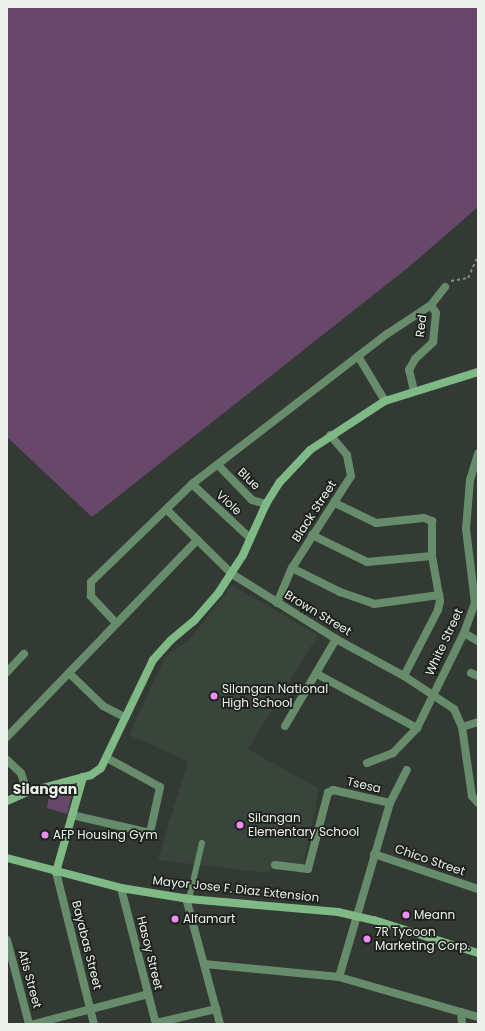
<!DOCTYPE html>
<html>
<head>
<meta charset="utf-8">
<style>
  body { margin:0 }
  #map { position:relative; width:485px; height:1031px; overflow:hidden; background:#323a33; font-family:Poppins,sans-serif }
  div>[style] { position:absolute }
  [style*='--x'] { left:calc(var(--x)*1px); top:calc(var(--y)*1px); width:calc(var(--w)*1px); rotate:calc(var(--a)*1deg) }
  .built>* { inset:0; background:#39453a }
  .green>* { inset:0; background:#67476a }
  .path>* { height:1.5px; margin-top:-0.75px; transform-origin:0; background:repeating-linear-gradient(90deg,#868c86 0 3px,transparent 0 6px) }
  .lane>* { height:5.5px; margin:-2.75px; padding:0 2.75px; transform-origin:2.75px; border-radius:2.75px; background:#678c6b }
  .street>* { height:8px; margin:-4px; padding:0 4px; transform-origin:4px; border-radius:4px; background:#678c6b }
  .secondary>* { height:8px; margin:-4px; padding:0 4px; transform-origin:4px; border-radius:4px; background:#7fba86 }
  .dots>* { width:11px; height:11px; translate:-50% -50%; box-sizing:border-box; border:2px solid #1d201d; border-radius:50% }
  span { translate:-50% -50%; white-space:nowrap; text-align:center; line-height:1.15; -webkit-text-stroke:3.5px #1d201d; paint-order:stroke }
  .street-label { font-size:12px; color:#ecf1ec }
  .poi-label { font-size:12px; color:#ecf1ec }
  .left { translate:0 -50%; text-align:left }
  .quarter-label { font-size:14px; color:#ecf1ec; font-weight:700 }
  .frame { position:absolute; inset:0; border:8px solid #ecf1ec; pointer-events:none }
</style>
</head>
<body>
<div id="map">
  <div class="built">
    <div style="clip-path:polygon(232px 585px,318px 635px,248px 749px,319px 789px,303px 866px,275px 862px,269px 873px,158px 860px,188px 761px,129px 735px,165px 657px,190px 639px)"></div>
  </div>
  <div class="green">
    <div style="clip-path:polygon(7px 7px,478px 7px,478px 207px,410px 266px,92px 517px,7px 437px)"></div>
    <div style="clip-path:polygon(67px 786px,68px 793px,72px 795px,67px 814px,47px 808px,50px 792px)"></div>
  </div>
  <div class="path">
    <div style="--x:451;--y:281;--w:17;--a:-10"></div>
    <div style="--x:468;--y:278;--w:24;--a:-66"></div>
  </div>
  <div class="lane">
    <div style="--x:189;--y:899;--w:57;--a:-76.9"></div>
  </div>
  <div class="street">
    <div style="--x:358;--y:356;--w:52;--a:59"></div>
    <div style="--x:414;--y:391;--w:22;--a:-103"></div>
    <div style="--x:409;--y:370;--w:13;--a:-61"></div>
    <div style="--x:415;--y:359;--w:25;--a:-43"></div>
    <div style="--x:433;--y:342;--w:29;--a:-84"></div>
    <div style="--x:436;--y:313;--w:9;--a:-122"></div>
    <div style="--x:218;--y:465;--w:49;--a:45.8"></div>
    <div style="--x:252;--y:500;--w:15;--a:16"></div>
    <div style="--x:192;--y:484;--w:79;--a:43"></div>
    <div style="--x:335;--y:503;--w:46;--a:26"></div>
    <div style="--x:376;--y:523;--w:48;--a:-5.9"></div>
    <div style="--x:424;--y:518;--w:9;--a:21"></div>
    <div style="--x:432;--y:521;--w:35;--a:90"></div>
    <div style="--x:432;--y:556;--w:46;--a:79.9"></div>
    <div style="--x:440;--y:601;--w:9;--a:103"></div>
    <div style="--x:438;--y:610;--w:74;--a:117.3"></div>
    <div style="--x:167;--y:510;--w:91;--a:44.6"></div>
    <div style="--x:232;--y:574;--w:123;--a:32"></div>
    <div style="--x:336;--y:639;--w:77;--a:28.6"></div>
    <div style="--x:404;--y:676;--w:60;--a:33.4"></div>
    <div style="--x:454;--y:709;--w:20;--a:66"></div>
    <div style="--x:462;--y:727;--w:70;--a:81.8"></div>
    <div style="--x:472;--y:796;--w:9;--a:49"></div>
    <div style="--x:312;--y:535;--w:61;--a:26.1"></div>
    <div style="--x:367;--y:562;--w:65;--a:-5.3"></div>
    <div style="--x:292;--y:568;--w:54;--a:26.6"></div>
    <div style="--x:340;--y:592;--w:36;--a:19"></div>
    <div style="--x:374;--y:604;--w:66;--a:-7.9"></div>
    <div style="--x:277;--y:603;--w:38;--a:-67"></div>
    <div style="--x:292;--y:568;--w:109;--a:-57.3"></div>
    <div style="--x:351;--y:476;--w:21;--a:-101"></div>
    <div style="--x:347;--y:455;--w:26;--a:-130"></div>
    <div style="--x:116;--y:623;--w:37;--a:-133"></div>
    <div style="--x:91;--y:596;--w:14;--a:-90"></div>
    <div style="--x:91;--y:582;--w:141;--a:-44.1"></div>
    <div style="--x:192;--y:484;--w:246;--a:-37.6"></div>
    <div style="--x:387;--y:334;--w:53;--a:-33.4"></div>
    <div style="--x:431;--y:305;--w:23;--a:-52"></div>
    <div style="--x:464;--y:633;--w:16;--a:30"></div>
    <div style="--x:7;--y:672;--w:25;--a:-47"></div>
    <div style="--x:69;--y:673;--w:47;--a:44.1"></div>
    <div style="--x:103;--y:706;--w:25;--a:27"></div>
    <div style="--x:471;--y:673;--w:8;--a:23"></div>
    <div style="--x:317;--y:674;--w:114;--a:28.4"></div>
    <div style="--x:285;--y:726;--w:101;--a:-59.6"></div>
    <div style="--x:462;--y:727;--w:17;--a:-17"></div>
    <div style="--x:7;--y:737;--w:274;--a:-46"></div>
    <div style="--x:7;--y:760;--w:19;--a:43"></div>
    <div style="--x:21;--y:773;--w:20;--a:72"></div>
    <div style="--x:367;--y:763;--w:28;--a:-21"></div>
    <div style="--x:393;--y:753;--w:35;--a:-46"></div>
    <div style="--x:417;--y:728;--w:106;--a:-63.7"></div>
    <div style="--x:464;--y:633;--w:32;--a:-70"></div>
    <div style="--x:475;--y:603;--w:75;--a:-96.9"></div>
    <div style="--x:466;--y:529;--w:49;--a:-85.3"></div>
    <div style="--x:470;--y:480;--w:28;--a:-73"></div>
    <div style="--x:390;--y:803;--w:37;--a:-63"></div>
    <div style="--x:72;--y:815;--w:80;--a:13"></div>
    <div style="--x:150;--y:833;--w:47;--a:-77.7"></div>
    <div style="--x:160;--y:787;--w:60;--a:-151.3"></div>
    <div style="--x:374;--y:854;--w:110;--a:18.6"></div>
    <div style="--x:275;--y:865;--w:33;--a:7"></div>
    <div style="--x:308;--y:869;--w:79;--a:-75.3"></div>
    <div style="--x:328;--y:793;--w:6;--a:-31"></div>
    <div style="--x:333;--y:790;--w:58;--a:12.8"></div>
    <div style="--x:390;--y:803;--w:181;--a:106.3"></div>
    <div style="--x:56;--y:872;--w:157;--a:76"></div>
    <div style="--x:121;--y:888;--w:140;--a:75.6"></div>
    <div style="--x:186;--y:898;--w:131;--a:74.9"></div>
    <div style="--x:7;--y:940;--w:87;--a:75.3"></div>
    <div style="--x:204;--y:964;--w:136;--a:5.5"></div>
    <div style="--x:339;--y:977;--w:145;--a:16.1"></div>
    <div style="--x:461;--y:1012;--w:12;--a:85"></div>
    <div style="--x:156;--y:1023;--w:62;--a:-13.1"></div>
    <div style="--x:34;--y:1024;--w:118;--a:-14.7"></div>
  </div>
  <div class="secondary">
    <div style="--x:7;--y:801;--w:22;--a:-24"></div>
    <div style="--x:27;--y:792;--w:66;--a:-14.9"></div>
    <div style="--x:91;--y:775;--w:12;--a:-35"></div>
    <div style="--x:101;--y:768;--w:120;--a:-64.3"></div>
    <div style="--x:153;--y:660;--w:27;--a:-48"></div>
    <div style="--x:171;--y:640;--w:30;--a:-40"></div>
    <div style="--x:194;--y:621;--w:38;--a:-49"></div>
    <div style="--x:219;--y:592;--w:44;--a:-57"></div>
    <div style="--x:243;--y:555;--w:56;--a:-65.7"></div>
    <div style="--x:266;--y:504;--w:26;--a:-58"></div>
    <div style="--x:280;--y:482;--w:44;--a:-46.8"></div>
    <div style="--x:310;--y:450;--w:90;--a:-33.2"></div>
    <div style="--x:385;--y:401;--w:97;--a:-17.3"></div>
    <div style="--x:7;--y:858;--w:118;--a:14.7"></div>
    <div style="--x:121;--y:888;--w:69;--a:9.2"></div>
    <div style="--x:189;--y:899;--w:150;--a:5"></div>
    <div style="--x:338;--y:912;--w:37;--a:13"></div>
    <div style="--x:374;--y:920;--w:109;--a:17.6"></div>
    <div style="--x:56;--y:872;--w:99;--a:-74.1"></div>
  </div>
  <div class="dots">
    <div style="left:214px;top:696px;background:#ee8cf8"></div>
    <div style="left:240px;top:825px;background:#ee8cf8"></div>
    <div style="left:45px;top:835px;background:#ee8cf8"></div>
    <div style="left:406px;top:915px;background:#ee8cf8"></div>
    <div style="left:175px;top:919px;background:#ee8cf8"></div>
    <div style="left:367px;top:939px;background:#ee8cf8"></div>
  </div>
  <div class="street-label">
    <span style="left:421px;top:326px;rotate:-83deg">Red</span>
    <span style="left:249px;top:479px;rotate:44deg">Blue</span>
    <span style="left:229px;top:503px;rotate:43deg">Viole</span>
    <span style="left:314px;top:511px;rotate:-57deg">Black Street</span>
    <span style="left:318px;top:613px;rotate:31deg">Brown Street</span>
    <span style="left:444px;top:642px;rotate:-65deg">White Street</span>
    <span style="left:364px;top:785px;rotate:13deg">Tsesa</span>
    <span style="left:430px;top:860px;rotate:19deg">Chico Street</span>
    <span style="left:236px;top:889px;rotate:6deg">Mayor Jose F. Diaz Extension</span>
    <span style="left:87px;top:945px;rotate:76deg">Bayabas Street</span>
    <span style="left:150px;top:953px;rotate:76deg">Hasoy Street</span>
    <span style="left:30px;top:979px;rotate:75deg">Atis Street</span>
  </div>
  <div class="poi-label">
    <span class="left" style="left:222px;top:696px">Silangan National<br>High School</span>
    <span class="left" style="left:248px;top:825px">Silangan<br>Elementary School</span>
    <span class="left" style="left:53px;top:835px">AFP Housing Gym</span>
    <span class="left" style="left:414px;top:915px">Meann</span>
    <span class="left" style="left:183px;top:919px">Alfamart</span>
    <span class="left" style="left:375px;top:939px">7R Tycoon<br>Marketing Corp.</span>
  </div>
  <div class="quarter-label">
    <span style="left:45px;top:789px">Silangan</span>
  </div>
  <div class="frame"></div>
</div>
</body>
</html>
